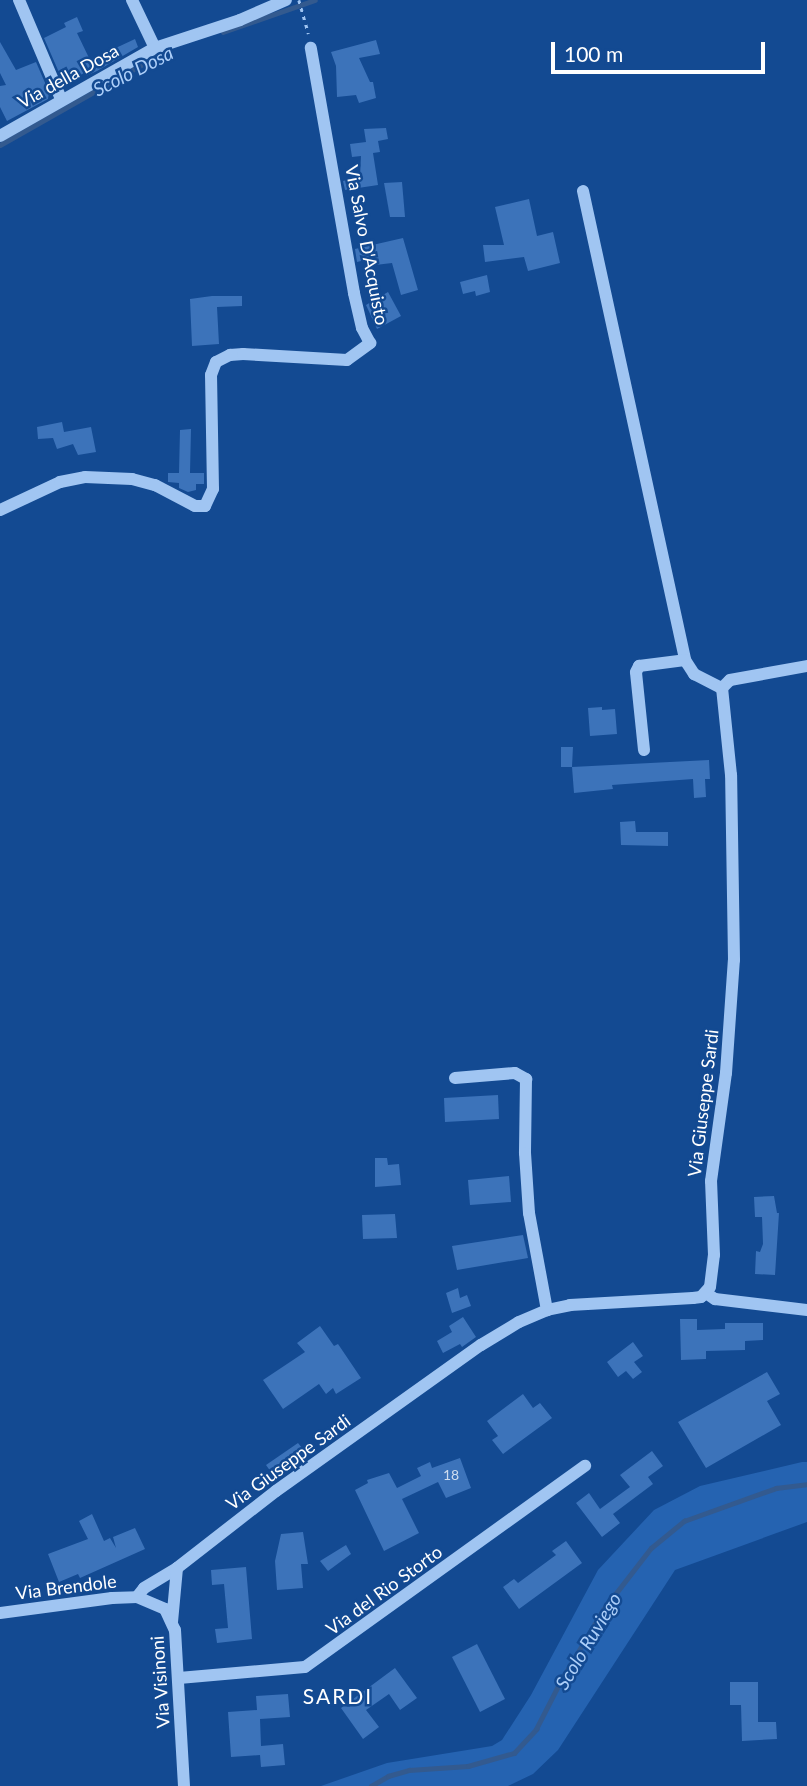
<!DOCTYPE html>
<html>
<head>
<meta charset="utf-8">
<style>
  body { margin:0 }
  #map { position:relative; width:807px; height:1786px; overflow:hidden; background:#134a92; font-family:Lato,sans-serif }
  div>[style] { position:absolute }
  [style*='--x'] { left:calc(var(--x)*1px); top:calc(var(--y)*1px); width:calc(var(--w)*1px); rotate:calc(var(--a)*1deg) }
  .green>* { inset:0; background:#2563b1 }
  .stream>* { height:4.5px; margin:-2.25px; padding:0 2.25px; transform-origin:2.25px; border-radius:2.25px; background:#335a8f }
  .building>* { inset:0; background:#3c73ba }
  .path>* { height:2.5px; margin-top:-1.25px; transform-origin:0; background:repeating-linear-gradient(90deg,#a0c5f2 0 3.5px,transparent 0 8.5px) }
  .minor>* { height:12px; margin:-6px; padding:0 6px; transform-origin:6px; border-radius:6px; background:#a0c5f2 }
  span { translate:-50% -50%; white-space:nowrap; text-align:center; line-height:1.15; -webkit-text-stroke:5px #134a92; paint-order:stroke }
  .number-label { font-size:14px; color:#cedcee }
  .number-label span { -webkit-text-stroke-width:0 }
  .street-label { font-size:18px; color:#fff }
  .water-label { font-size:19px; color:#adcff9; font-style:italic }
  .quarter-label { font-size:21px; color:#fff; letter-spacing:2px }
  .scale { position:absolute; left:551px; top:42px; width:214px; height:32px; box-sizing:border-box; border:4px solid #fff; border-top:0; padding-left:9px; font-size:21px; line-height:24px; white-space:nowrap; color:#fff; -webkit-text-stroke:5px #134a92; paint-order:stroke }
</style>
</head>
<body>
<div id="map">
  <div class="green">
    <div style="clip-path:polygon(802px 1462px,807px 1462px,807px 1522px,675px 1570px,558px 1750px,533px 1774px,508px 1786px,321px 1786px,387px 1763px,492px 1746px,502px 1740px,531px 1695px,598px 1570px,654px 1510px,700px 1486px)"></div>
  </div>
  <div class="stream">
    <div style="--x:223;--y:32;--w:97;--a:-19.2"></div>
    <div style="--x:0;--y:145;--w:193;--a:-29.5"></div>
    <div style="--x:371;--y:1786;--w:20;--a:-30"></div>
    <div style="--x:388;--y:1776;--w:22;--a:-16"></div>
    <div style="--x:409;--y:1770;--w:59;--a:-3.9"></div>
    <div style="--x:468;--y:1766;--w:48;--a:-15.8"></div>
    <div style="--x:514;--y:1753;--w:33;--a:-47"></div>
    <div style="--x:536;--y:1729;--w:51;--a:-62.9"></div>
    <div style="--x:559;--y:1684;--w:86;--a:-59.3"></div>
    <div style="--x:603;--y:1610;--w:78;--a:-52.3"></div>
    <div style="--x:651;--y:1548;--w:43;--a:-39.3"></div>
    <div style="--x:684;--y:1521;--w:98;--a:-19.7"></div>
    <div style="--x:776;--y:1488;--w:31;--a:-7"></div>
  </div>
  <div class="building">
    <div style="clip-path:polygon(77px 17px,83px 31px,77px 33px,90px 60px,135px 39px,138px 47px,97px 71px,86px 76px,84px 73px,64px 84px,44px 38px,66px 27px,64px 23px)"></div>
    <div style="clip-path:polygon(376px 40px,380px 54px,359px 58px,370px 82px,373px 82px,376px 98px,359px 103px,356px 95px,337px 97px,336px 66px,331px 52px)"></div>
    <div style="clip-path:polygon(0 42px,16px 70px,36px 62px,49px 92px,48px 99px,7px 121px,0 107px,0 86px,6px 85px,0 73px)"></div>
    <div style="clip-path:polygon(386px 128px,388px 139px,378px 141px,380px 152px,373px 153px,378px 185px,345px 190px,343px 181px,360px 177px,361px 156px,352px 157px,350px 144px,366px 142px,364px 129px)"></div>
    <div style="clip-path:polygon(402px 182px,405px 217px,390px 217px,384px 183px)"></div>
    <div style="clip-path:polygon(529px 199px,537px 236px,553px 232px,560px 263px,528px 271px,524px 257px,485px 262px,483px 245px,504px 245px,495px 207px)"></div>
    <div style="clip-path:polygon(403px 238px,418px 290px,401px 295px,392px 263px,367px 266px,365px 260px,357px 262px,355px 249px)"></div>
    <div style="clip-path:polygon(487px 275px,490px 292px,476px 296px,475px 291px,463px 294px,460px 282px)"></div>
    <div style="clip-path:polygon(388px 292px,401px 316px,377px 329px,366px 305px)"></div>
    <div style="clip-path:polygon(212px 296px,242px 296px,242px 306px,217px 307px,219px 344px,192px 346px,190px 299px)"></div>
    <div style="clip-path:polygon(62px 422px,64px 432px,91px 427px,96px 452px,78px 455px,73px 444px,57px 449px,53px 438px,38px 439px,37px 427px)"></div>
    <div style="clip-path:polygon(191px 429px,190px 473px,204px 473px,204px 484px,196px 484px,196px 490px,188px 492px,179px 488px,179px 483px,168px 482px,168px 473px,179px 473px,180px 430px)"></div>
    <div style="clip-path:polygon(602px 707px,602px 710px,615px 709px,617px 734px,590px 736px,588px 708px)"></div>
    <div style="clip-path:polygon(561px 747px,573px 747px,572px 767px,709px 760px,710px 779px,705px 779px,706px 797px,694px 798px,693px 779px,612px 785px,613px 789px,574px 793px,572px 767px,561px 767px)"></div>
    <div style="clip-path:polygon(635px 821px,636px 832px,668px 832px,668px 846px,621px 845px,620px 822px)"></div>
    <div style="clip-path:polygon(498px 1095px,499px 1119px,445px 1122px,444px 1098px)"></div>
    <div style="clip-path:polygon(375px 1158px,387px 1158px,388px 1165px,399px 1164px,401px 1185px,375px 1187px)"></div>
    <div style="clip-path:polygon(509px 1176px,511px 1202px,470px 1205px,468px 1180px)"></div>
    <div style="clip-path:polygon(774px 1196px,777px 1213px,779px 1213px,775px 1275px,755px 1274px,756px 1251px,760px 1252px,763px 1244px,762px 1217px,755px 1217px,754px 1197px)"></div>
    <div style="clip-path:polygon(395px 1214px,397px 1238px,363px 1239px,362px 1215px)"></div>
    <div style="clip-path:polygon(523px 1235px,528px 1258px,457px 1270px,452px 1246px)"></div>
    <div style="clip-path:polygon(458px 1288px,460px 1298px,467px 1295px,471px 1306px,452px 1313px,446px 1293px)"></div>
    <div style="clip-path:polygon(463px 1317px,476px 1337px,462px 1347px,460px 1344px,443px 1353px,437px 1341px,452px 1332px,449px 1326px)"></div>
    <div style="clip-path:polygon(680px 1319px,697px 1319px,697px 1330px,725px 1329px,725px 1323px,763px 1323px,763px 1340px,745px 1341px,745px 1350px,706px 1351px,706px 1359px,681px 1360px)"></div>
    <div style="clip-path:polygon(320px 1326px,334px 1346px,338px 1344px,361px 1378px,336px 1394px,333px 1388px,326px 1394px,319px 1384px,283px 1409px,263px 1380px,305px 1352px,297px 1343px)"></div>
    <div style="clip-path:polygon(633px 1342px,643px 1356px,634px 1362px,642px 1372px,633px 1379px,626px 1371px,618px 1377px,607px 1362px)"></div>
    <div style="clip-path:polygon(767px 1372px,780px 1394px,767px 1401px,781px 1425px,706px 1468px,678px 1422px)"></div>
    <div style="clip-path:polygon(523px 1394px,533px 1408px,540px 1403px,552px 1418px,503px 1454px,492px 1440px,498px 1436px,487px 1421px)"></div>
    <div style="clip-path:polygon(298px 1443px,306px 1453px,286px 1466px,289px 1471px,276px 1479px,266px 1465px)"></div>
    <div style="clip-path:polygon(652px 1451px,663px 1466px,648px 1477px,653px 1484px,613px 1514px,620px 1523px,602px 1537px,576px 1503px,589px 1493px,600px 1509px,630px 1487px,620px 1475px)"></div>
    <div style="clip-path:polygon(460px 1458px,471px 1488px,446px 1498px,438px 1482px,402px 1499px,419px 1533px,384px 1551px,355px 1490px,368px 1483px,367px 1480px,389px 1473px,397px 1488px,421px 1476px,417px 1468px,430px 1462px,432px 1468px)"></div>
    <div style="clip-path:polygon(92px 1514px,104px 1541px,110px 1538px,116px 1548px,113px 1537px,135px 1528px,145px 1549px,80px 1578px,78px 1574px,59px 1582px,48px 1554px,88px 1539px,79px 1521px)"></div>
    <div style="clip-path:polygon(303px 1532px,308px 1564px,301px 1564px,303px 1588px,277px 1590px,275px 1561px,281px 1534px)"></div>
    <div style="clip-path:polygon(566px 1541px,582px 1563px,519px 1609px,503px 1587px,514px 1579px,518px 1583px,556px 1555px,552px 1551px)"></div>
    <div style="clip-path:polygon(346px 1545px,351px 1554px,328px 1571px,320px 1561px)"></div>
    <div style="clip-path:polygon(246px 1567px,252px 1639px,217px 1643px,215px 1629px,228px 1628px,224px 1584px,212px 1585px,211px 1570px)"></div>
    <div style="clip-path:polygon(477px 1644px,505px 1699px,480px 1712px,452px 1657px)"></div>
    <div style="clip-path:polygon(395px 1668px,417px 1698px,400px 1710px,389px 1694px,366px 1710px,379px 1727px,363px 1739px,341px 1708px)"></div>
    <div style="clip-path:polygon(730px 1682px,758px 1682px,758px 1722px,776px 1722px,777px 1739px,742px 1741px,741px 1705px,730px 1705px)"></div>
    <div style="clip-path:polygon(288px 1694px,290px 1717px,260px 1719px,261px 1746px,283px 1744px,285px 1765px,261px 1767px,260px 1755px,231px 1757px,228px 1712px,257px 1710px,256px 1696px)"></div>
  </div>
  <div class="path">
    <div style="--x:299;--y:0;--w:35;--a:74"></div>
  </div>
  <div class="minor">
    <div style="--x:19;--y:0;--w:108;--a:67"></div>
    <div style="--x:132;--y:0;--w:53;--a:64.4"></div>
    <div style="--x:0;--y:136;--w:178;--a:-29.6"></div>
    <div style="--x:155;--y:48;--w:89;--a:-18.2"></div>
    <div style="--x:240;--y:20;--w:50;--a:-23.5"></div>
    <div style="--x:583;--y:191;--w:480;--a:77.7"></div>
    <div style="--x:685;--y:660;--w:17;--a:57"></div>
    <div style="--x:694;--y:674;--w:31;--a:27"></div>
    <div style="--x:0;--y:510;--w:66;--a:-25"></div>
    <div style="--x:60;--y:482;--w:25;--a:-11"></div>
    <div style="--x:85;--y:477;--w:47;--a:2.4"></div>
    <div style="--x:132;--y:479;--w:24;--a:15"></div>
    <div style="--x:155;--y:485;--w:45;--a:27.7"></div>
    <div style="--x:195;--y:506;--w:10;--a:0"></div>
    <div style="--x:205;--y:506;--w:19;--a:-65"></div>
    <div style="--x:213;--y:489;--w:114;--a:-91"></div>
    <div style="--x:211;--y:375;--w:14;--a:-69"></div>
    <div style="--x:216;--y:362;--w:16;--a:-27"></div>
    <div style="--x:230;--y:355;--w:13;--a:-4"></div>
    <div style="--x:243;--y:354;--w:104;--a:3.3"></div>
    <div style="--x:347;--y:360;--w:29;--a:-36"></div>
    <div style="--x:370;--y:343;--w:17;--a:-118"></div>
    <div style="--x:362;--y:328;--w:36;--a:-103"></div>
    <div style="--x:354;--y:293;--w:249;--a:-100"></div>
    <div style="--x:722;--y:688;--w:11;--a:-45"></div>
    <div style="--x:730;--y:680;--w:78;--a:-10.3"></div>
    <div style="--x:644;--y:750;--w:78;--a:-95.9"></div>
    <div style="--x:636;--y:672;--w:7;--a:-63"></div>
    <div style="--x:639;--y:666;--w:46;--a:-7.4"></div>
    <div style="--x:455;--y:1078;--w:60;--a:-4.8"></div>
    <div style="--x:515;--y:1073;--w:13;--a:29"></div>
    <div style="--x:526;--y:1079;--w:74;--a:90.8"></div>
    <div style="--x:525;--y:1153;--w:60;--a:86.2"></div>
    <div style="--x:529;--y:1213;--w:99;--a:79.5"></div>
    <div style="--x:706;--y:1293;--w:11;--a:34"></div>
    <div style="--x:715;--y:1299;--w:93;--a:6.8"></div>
    <div style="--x:137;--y:1597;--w:11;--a:-52"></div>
    <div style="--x:144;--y:1588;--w:39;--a:-31"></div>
    <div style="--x:177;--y:1568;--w:125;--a:-37.9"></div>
    <div style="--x:276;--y:1491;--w:252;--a:-35.5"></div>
    <div style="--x:481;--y:1345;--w:44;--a:-31.2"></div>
    <div style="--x:519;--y:1322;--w:30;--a:-23"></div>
    <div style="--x:547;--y:1310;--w:24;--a:-12"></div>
    <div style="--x:570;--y:1305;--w:123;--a:-3.3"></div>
    <div style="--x:693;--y:1298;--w:8;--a:-7"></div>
    <div style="--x:701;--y:1297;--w:13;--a:-48"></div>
    <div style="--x:710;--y:1287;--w:32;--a:-83"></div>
    <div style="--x:714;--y:1255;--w:74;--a:-92.3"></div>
    <div style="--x:711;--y:1181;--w:109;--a:-82.1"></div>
    <div style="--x:726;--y:1073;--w:113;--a:-86"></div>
    <div style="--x:734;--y:960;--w:185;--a:-90.9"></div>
    <div style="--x:731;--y:775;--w:87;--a:-95.9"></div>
    <div style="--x:0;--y:1613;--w:113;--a:-7.6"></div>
    <div style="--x:112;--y:1598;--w:25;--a:-2"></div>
    <div style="--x:137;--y:1597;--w:30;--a:23"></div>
    <div style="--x:165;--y:1609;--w:23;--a:65"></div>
    <div style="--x:175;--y:1630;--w:156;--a:86.7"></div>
    <div style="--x:172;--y:1622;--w:54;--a:-84.7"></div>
    <div style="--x:179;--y:1678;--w:126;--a:-5"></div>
    <div style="--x:305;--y:1667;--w:345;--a:-35.7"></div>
  </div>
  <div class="number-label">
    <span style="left:451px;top:1475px">18</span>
  </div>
  <div class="street-label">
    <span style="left:68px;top:76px;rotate:-29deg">Via della Dosa</span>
    <span style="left:367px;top:245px;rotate:79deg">Via Salvo D'Acquisto</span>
    <span style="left:703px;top:1103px;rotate:-83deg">Via Giuseppe Sardi</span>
    <span style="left:288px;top:1462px;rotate:-36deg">Via Giuseppe Sardi</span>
    <span style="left:66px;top:1587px;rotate:-7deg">Via Brendole</span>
    <span style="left:384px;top:1590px;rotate:-36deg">Via del Rio Storto</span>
    <span style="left:160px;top:1682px;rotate:-94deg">Via Visinoni</span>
  </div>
  <div class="water-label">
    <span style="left:133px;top:71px;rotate:-27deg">Scolo Dosa</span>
    <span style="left:588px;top:1641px;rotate:-59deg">Scolo Ruviego</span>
  </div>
  <div class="quarter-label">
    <span style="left:338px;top:1696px">SARDI</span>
  </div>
  <div class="scale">100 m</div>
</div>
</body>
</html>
